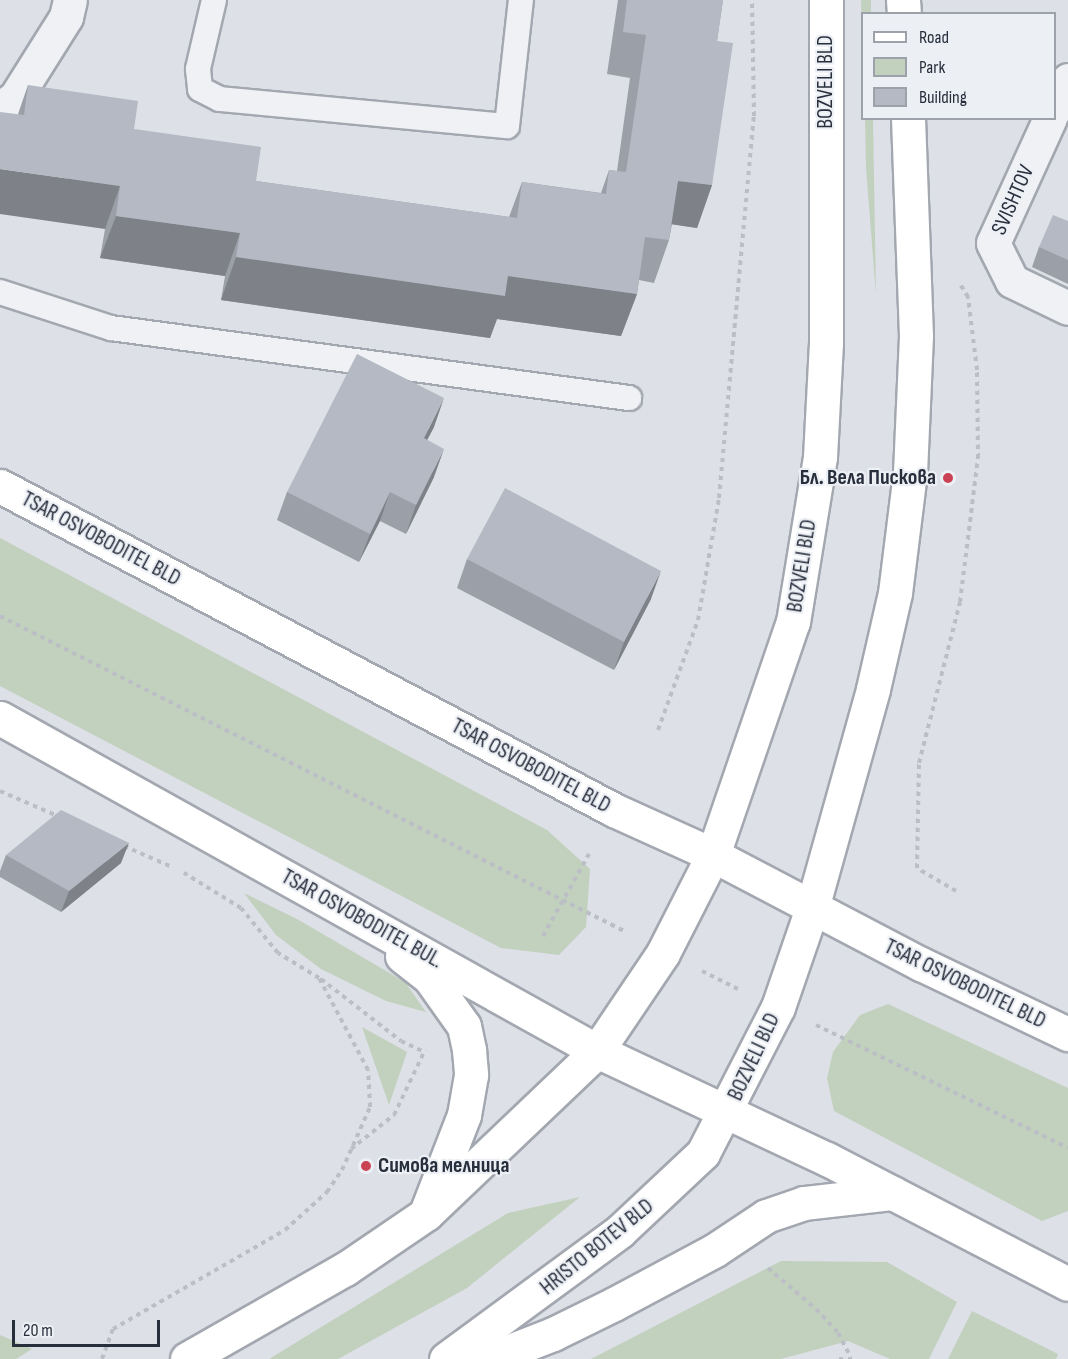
<!DOCTYPE html>
<html>
<head>
<meta charset="utf-8">
<style>
  body { margin:0 }
  #map { position:relative; width:1068px; height:1359px; overflow:hidden; background:#dde0e6; font-family:"Sofia Sans Condensed",sans-serif }
  div>[style] { position:absolute }
  [style*='--x'] { left:calc(var(--x)*1px); top:calc(var(--y)*1px); width:calc(var(--w)*1px); rotate:calc(var(--a)*1deg) }
  .green>* { inset:0; background:#c2d0be }
  .path>* { height:4px; margin-top:-2px; transform-origin:0; background:repeating-linear-gradient(90deg,#bbbec5 0 4.5px,transparent 0 9px) }
  .roads { filter:drop-shadow(2px 0 #a3a7b0) drop-shadow(-2px 0 #a3a7b0) drop-shadow(0 2px #a3a7b0) drop-shadow(0 -2px #a3a7b0) }
  .lane>* { height:24px; margin:-12px; padding:0 12px; transform-origin:12px; border-radius:12px; background:#eff1f5 }
  .street>* { height:33px; margin:-16.5px; padding:0 16.5px; transform-origin:16.5px; border-radius:16.5px; background:#eff1f5 }
  .secondary>* { height:33px; margin:-16.5px; padding:0 16.5px; transform-origin:16.5px; border-radius:16.5px; background:#fff }
  .primary>* { height:33px; margin:-16.5px; padding:0 16.5px; transform-origin:16.5px; border-radius:16.5px; background:#fff }
  .wall>* { inset:0; background:#9b9fa8 }
  .shaded-wall>* { inset:0; background:#7e8288 }
  .building>* { inset:0; background:#b4b9c3 }
  .dots>* { width:16px; height:16px; translate:-50% -50%; box-sizing:border-box; border:3px solid #eceff4; border-radius:50% }
  span { translate:-50% -50%; white-space:nowrap; text-align:center; line-height:1.15; -webkit-text-stroke:4.5px #eceff4; paint-order:stroke }
  .street-label { font-size:22px; color:#272e3c }
  .poi-label { font-size:22px; color:#272e3c; font-weight:700 }
  .right { translate:-100% -50%; text-align:right }
  .left { translate:0 -50%; text-align:left }
  .legend { position:absolute; left:861px; top:12px; width:195px; height:108px; box-sizing:border-box; background:#eceff4; border:2px solid #9da2aa; margin:0; padding:8px 10px; list-style:none; font-size:18px; color:#272e3c }
  .legend li { display:flex; align-items:center; gap:12px; height:30px }
  .legend b { width:30px; border:2px solid #9da2aa }
  .scale { position:absolute; left:12px; top:1320px; width:148px; height:27px; box-sizing:border-box; border:3px solid #272e3c; border-top:0; padding-left:8px; font-size:18px; line-height:21px; white-space:nowrap; color:#272e3c; -webkit-text-stroke:4px #eceff4; paint-order:stroke }
</style>
</head>
<body>
<div id="map">
  <div class="green">
    <div style="clip-path:polygon(861px 0,871px 0,871px 13px,862px 14px,862px 41px)"></div>
    <div style="clip-path:polygon(865px 119px,873px 119px,876px 295px,866px 168px)"></div>
    <div style="clip-path:polygon(0 538px,547px 830px,590px 869px,586px 927px,559px 955px,501px 948px,0 686px)"></div>
    <div style="clip-path:polygon(244px 893px,297px 919px,405px 982px,426px 1012px,386px 1001px,321px 969px,276px 935px)"></div>
    <div style="clip-path:polygon(888px 1004px,1068px 1088px,1068px 1211px,1042px 1221px,834px 1111px,827px 1078px,833px 1052px,860px 1015px)"></div>
    <div style="clip-path:polygon(362px 1027px,407px 1052px,389px 1105px)"></div>
    <div style="clip-path:polygon(580px 1197px,467px 1288px,338px 1359px,269px 1359px,508px 1213px)"></div>
    <div style="clip-path:polygon(781px 1261px,887px 1262px,957px 1302px,929px 1359px,890px 1359px,848px 1341px,781px 1359px,591px 1359px)"></div>
    <div style="clip-path:polygon(972px 1311px,1058px 1354px,1056px 1359px,948px 1359px)"></div>
    <div style="clip-path:polygon(0 1335px,32px 1349px,16px 1359px,0 1359px)"></div>
  </div>
  <div class="path">
    <div style="--x:0;--y:616;--w:701;--a:26.78"></div>
    <div style="--x:658;--y:730;--w:117;--a:-70"></div>
    <div style="--x:698;--y:620;--w:124;--a:-80.2"></div>
    <div style="--x:719;--y:498;--w:384;--a:-84.8"></div>
    <div style="--x:754;--y:116;--w:116;--a:-91"></div>
    <div style="--x:0;--y:791;--w:65;--a:23.4"></div>
    <div style="--x:124;--y:846;--w:52;--a:23.6"></div>
    <div style="--x:956;--y:891;--w:45;--a:-149.5"></div>
    <div style="--x:917;--y:868;--w:105;--a:-88.9"></div>
    <div style="--x:919;--y:763;--w:166;--a:-75.7"></div>
    <div style="--x:960;--y:602;--w:145;--a:-82.9"></div>
    <div style="--x:978;--y:458;--w:88;--a:-90.7"></div>
    <div style="--x:977;--y:370;--w:74;--a:-97"></div>
    <div style="--x:968;--y:297;--w:17;--a:-121"></div>
    <div style="--x:543;--y:936;--w:94;--a:-60.7"></div>
    <div style="--x:702;--y:971;--w:40;--a:26.6"></div>
    <div style="--x:321;--y:979;--w:101;--a:37.8"></div>
    <div style="--x:401;--y:1041;--w:23;--a:25"></div>
    <div style="--x:816;--y:1025;--w:280;--a:26"></div>
    <div style="--x:351;--y:1149;--w:55;--a:-38.3"></div>
    <div style="--x:394;--y:1115;--w:72;--a:-64.5"></div>
    <div style="--x:768;--y:1268;--w:63;--a:40.5"></div>
    <div style="--x:816;--y:1309;--w:33;--a:47"></div>
    <div style="--x:838;--y:1333;--w:27;--a:62"></div>
    <div style="--x:102;--y:1359;--w:32;--a:-70"></div>
    <div style="--x:113;--y:1329;--w:198;--a:-29.9"></div>
    <div style="--x:285;--y:1230;--w:57;--a:-42.1"></div>
    <div style="--x:327;--y:1192;--w:27;--a:-56"></div>
    <div style="--x:342;--y:1170;--w:69;--a:-66"></div>
    <div style="--x:370;--y:1107;--w:37;--a:-93"></div>
    <div style="--x:368;--y:1070;--w:104;--a:-118"></div>
    <div style="--x:319;--y:978;--w:48;--a:-148.6"></div>
    <div style="--x:278;--y:953;--w:58;--a:-129.4"></div>
    <div style="--x:241;--y:908;--w:67;--a:-148.4"></div>
    <div style="--x:839;--y:1359;--w:17;--a:0"></div>
  </div>
  <div class="roads">
    <div class="lane">
      <div style="--x:214;--y:0;--w:71;--a:103.1"></div>
      <div style="--x:198;--y:69;--w:20;--a:84"></div>
      <div style="--x:200;--y:89;--w:22;--a:27"></div>
      <div style="--x:220;--y:99;--w:288;--a:5.4"></div>
      <div style="--x:507;--y:126;--w:127;--a:-83.7"></div>
      <div style="--x:0;--y:292;--w:117;--a:18"></div>
      <div style="--x:111;--y:328;--w:523;--a:7.7"></div>
    </div>
    <div class="street">
      <div style="--x:0;--y:108;--w:18;--a:-34"></div>
      <div style="--x:15;--y:98;--w:96;--a:-57.8"></div>
      <div style="--x:66;--y:17;--w:17;--a:-77"></div>
      <div style="--x:1054;--y:110;--w:33;--a:-65"></div>
      <div style="--x:1050;--y:118;--w:137;--a:114.5"></div>
      <div style="--x:993;--y:243;--w:42;--a:63.4"></div>
      <div style="--x:1012;--y:281;--w:62;--a:25.7"></div>
    </div>
    <div class="secondary">
      <div style="--x:903;--y:0;--w:14;--a:86"></div>
      <div style="--x:713;--y:855;--w:246;--a:-71.1"></div>
      <div style="--x:793;--y:622;--w:167;--a:-80.7"></div>
      <div style="--x:820;--y:457;--w:114;--a:-87"></div>
      <div style="--x:826;--y:343;--w:343;--a:-90"></div>
      <div style="--x:812;--y:908;--w:227;--a:-74.4"></div>
      <div style="--x:873;--y:689;--w:98;--a:-77.1"></div>
      <div style="--x:895;--y:593;--w:121;--a:-82.9"></div>
      <div style="--x:910;--y:473;--w:137;--a:-87.5"></div>
      <div style="--x:916;--y:336;--w:218;--a:-92.1"></div>
    </div>
    <div class="primary">
      <div style="--x:0;--y:486;--w:694;--a:27.82"></div>
      <div style="--x:614;--y:810;--w:109;--a:24.4"></div>
      <div style="--x:713;--y:855;--w:235;--a:27.7"></div>
      <div style="--x:921;--y:964;--w:163;--a:25.5"></div>
      <div style="--x:0;--y:718;--w:684;--a:29.15"></div>
      <div style="--x:597;--y:1051;--w:254;--a:25.2"></div>
      <div style="--x:827;--y:1159;--w:271;--a:27.4"></div>
      <div style="--x:402;--y:956;--w:34;--a:38"></div>
      <div style="--x:429;--y:977;--w:60;--a:54.5"></div>
      <div style="--x:464;--y:1026;--w:25;--a:78"></div>
      <div style="--x:469;--y:1050;--w:25;--a:85"></div>
      <div style="--x:471;--y:1075;--w:41;--a:99.9"></div>
      <div style="--x:464;--y:1115;--w:100;--a:111.2"></div>
      <div style="--x:187;--y:1359;--w:182;--a:-29.7"></div>
      <div style="--x:345;--y:1269;--w:98;--a:-34.2"></div>
      <div style="--x:426;--y:1214;--w:236;--a:-43.6"></div>
      <div style="--x:597;--y:1051;--w:118;--a:-56"></div>
      <div style="--x:663;--y:953;--w:110;--a:-63"></div>
      <div style="--x:446;--y:1359;--w:216;--a:-36.3"></div>
      <div style="--x:620;--y:1231;--w:114;--a:-43.2"></div>
      <div style="--x:703;--y:1153;--w:164;--a:-62.8"></div>
      <div style="--x:778;--y:1007;--w:105;--a:-71"></div>
      <div style="--x:489;--y:1359;--w:69;--a:-21.3"></div>
      <div style="--x:553;--y:1334;--w:68;--a:-26.2"></div>
      <div style="--x:614;--y:1304;--w:115;--a:-28.1"></div>
      <div style="--x:715;--y:1250;--w:61;--a:-33.7"></div>
      <div style="--x:766;--y:1216;--w:40;--a:-18.9"></div>
      <div style="--x:804;--y:1203;--w:89;--a:-6.5"></div>
    </div>
  </div>
  <div class="wall">
    <div style="clip-path:polygon(618px 0,723px 0,717px 41px,712px 185px,697px 228px,672px 224px,669px 240px,654px 283px,639px 280px,637px 294px,621px 336px,497px 319px,490px 338px,221px 300px,225px 276px,100px 258px,105px 229px,18px 114px,28px 85px,256px 181px,509px 217px,522px 182px,601px 193px,609px 170px,617px 171px,630px 78px,607px 74px)"></div>
    <div style="clip-path:polygon(1068px 221px,1068px 284px,1032px 267px,1039px 247px)"></div>
    <div style="clip-path:polygon(434px 427px,427px 440px,434px 477px,406px 534px,380px 521px,359px 562px,277px 520px,287px 492px)"></div>
    <div style="clip-path:polygon(467px 559px,651px 599px,614px 670px,457px 588px)"></div>
    <div style="clip-path:polygon(6px 855px,121px 863px,61px 912px,0 877px,0 871px)"></div>
  </div>
  <div class="shaded-wall">
    <div style="clip-path:polygon(0 169px,120px 186px,105px 229px,0 214px)"></div>
    <div style="clip-path:polygon(678px 181px,712px 185px,697px 228px,663px 223px)"></div>
    <div style="clip-path:polygon(116px 216px,240px 233px,225px 276px,100px 258px)"></div>
    <div style="clip-path:polygon(236px 257px,508px 276px,637px 294px,621px 336px,497px 319px,490px 338px,221px 300px)"></div>
    <div style="clip-path:polygon(444px 398px,434px 427px,413px 467px,424px 438px)"></div>
    <div style="clip-path:polygon(444px 449px,434px 477px,406px 534px,416px 505px)"></div>
    <div style="clip-path:polygon(390px 492px,380px 521px,359px 562px,370px 534px)"></div>
    <div style="clip-path:polygon(661px 571px,651px 599px,614px 670px,624px 642px)"></div>
    <div style="clip-path:polygon(129px 843px,121px 863px,61px 912px,69px 891px)"></div>
  </div>
  <div class="building">
    <div style="clip-path:polygon(627px 0,723px 0,717px 41px,733px 43px,712px 185px,678px 181px,669px 240px,645px 237px,637px 294px,508px 276px,505px 296px,236px 257px,240px 233px,116px 216px,120px 186px,0 169px,0 112px,24px 115px,28px 85px,138px 101px,134px 129px,261px 147px,256px 181px,517px 218px,522px 182px,606px 194px,609px 170px,626px 172px,646px 35px,623px 32px)"></div>
    <div style="clip-path:polygon(1053px 215px,1068px 221px,1068px 260px,1039px 247px)"></div>
    <div style="clip-path:polygon(357px 354px,444px 398px,424px 438px,444px 449px,416px 505px,390px 492px,370px 534px,287px 492px)"></div>
    <div style="clip-path:polygon(505px 488px,661px 571px,624px 642px,467px 559px)"></div>
    <div style="clip-path:polygon(61px 810px,129px 843px,69px 891px,6px 855px)"></div>
  </div>
  <div class="dots">
    <div style="left:948px;top:478px;background:#ca4355"></div>
    <div style="left:366px;top:1166px;background:#ca4355"></div>
  </div>
  <div class="street-label">
    <span style="left:826px;top:82px;rotate:-90deg">BOZVELI BLD</span>
    <span style="left:1013px;top:200px;rotate:-66deg">SVISHTOV</span>
    <span style="left:101px;top:539px;rotate:28deg">TSAR OSVOBODITEL BLD</span>
    <span style="left:802px;top:566px;rotate:-81deg">BOZVELI BLD</span>
    <span style="left:531px;top:766px;rotate:28deg">TSAR OSVOBODITEL BLD</span>
    <span style="left:362px;top:919px;rotate:29deg">TSAR OSVOBODITEL BUL.</span>
    <span style="left:965px;top:984px;rotate:26deg">TSAR OSVOBODITEL BLD</span>
    <span style="left:754px;top:1057px;rotate:-65deg">BOZVELI BLD</span>
    <span style="left:597px;top:1247px;rotate:-39deg">HRISTO BOTEV BLD</span>
  </div>
  <div class="poi-label">
    <span class="right" style="left:936px;top:478px">Бл. Вела Пискова</span>
    <span class="left" style="left:378px;top:1166px">Симова мелница</span>
  </div>
  <ul class="legend">
  <li><b style="height:8px;background:#fff"></b>Road</li>
  <li><b style="height:16px;background:#c2d0be"></b>Park</li>
  <li><b style="height:16px;background:#b4b9c3"></b>Building</li>
  </ul>
  <div class="scale">20 m</div>
</div>
</body>
</html>
